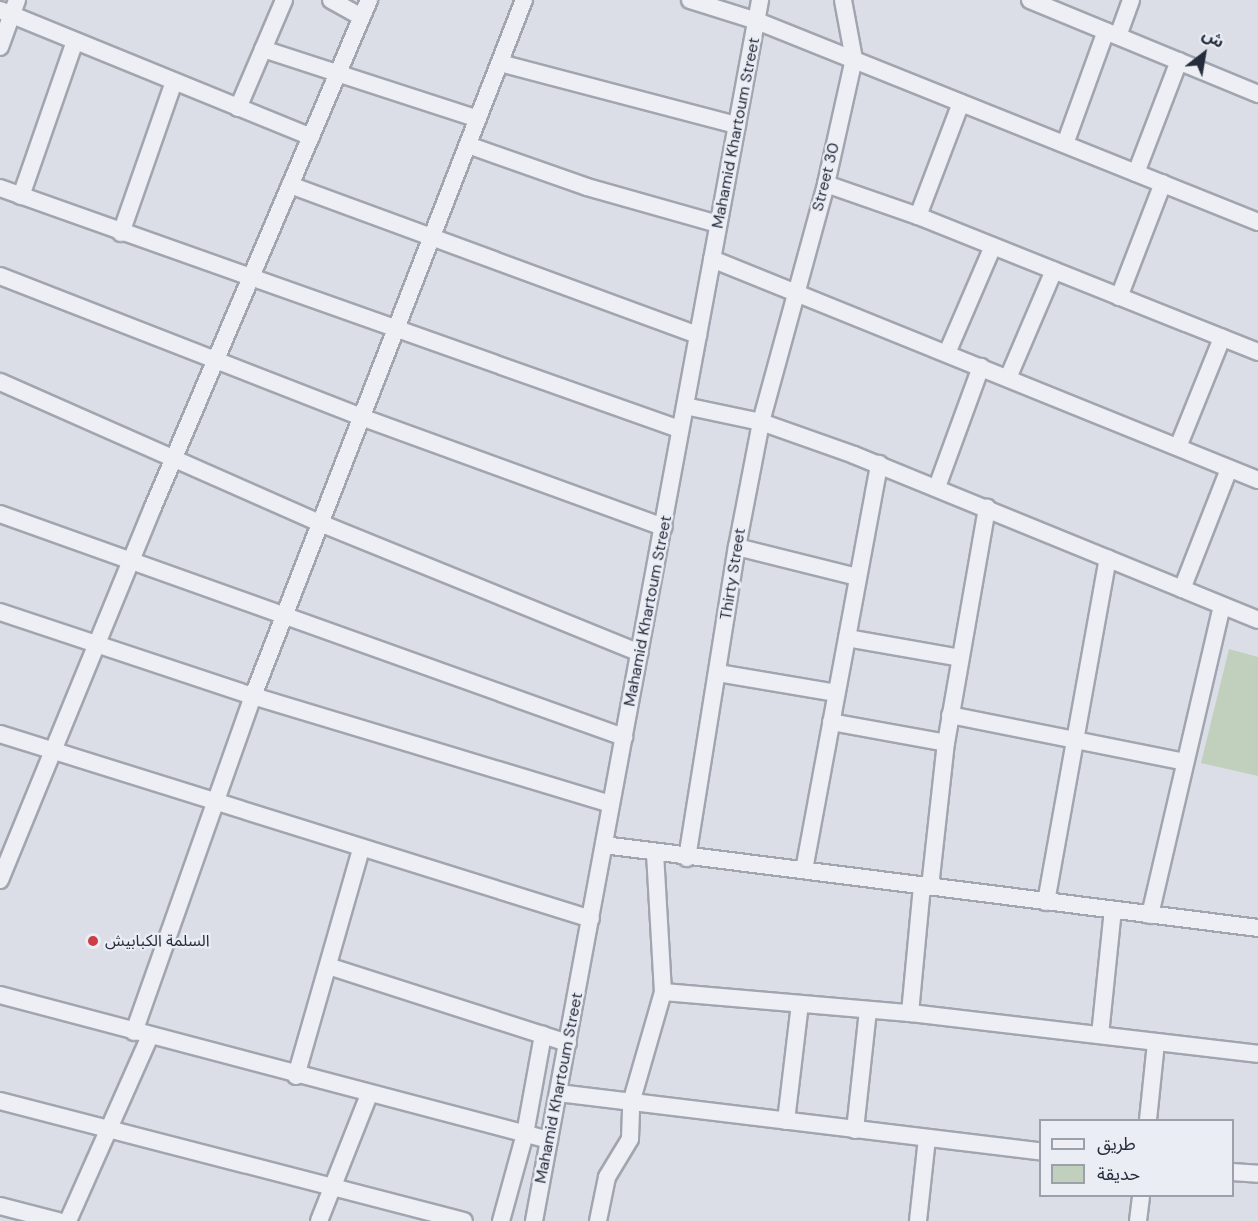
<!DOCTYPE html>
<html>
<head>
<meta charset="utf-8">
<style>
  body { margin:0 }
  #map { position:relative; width:1258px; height:1221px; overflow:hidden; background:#dbdee6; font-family:"DM Sans","Noto Sans Arabic",sans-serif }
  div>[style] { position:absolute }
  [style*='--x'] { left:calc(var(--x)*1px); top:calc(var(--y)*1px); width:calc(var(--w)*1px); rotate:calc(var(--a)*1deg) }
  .green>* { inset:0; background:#c0d0bc }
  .roads { filter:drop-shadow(2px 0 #a1a5b0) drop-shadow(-2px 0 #a1a5b0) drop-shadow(0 2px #a1a5b0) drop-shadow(0 -2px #a1a5b0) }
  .minor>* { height:16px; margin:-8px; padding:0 8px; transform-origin:8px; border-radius:8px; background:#eeeff4 }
  .dots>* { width:16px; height:16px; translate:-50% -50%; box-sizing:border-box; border:3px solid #eaedf4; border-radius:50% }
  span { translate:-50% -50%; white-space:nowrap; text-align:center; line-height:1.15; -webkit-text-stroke:4.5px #eaedf4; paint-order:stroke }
  .street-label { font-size:16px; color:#252c3c }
  .poi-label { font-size:16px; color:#252c3c }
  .left { translate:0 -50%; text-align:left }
  .legend { position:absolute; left:1039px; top:1119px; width:195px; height:78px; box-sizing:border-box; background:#eaedf4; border:2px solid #9ba0aa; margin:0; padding:8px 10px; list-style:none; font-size:18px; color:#252c3c }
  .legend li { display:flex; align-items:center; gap:12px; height:30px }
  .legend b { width:30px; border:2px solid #9ba0aa }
  .north { position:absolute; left:1174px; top:24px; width:60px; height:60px; -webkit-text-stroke:4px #eaedf4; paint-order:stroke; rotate:31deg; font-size:16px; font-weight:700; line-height:24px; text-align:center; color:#252c3c }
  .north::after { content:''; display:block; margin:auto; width:21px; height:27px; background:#252c3c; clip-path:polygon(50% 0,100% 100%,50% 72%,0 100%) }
</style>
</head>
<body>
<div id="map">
  <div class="green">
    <div style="clip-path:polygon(1229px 649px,1258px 657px,1258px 776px,1201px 763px)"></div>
  </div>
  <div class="roads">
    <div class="minor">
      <div style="--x:331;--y:0;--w:35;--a:29"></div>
      <div style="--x:690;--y:0;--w:70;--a:17.4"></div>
      <div style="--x:757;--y:21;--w:540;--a:21.86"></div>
      <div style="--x:1030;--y:0;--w:247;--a:22.4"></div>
      <div style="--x:0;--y:10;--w:336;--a:22.2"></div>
      <div style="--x:1118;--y:36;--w:38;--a:-70"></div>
      <div style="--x:0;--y:47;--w:50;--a:-70.1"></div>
      <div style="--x:263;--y:49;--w:226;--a:18"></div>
      <div style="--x:500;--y:63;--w:245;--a:14.7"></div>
      <div style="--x:238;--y:108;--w:117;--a:-66.9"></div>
      <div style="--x:1065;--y:144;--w:120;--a:-70.1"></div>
      <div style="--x:468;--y:145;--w:126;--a:19.4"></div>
      <div style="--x:587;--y:187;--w:136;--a:15.8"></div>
      <div style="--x:1136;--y:173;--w:120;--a:-69"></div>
      <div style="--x:826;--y:184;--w:97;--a:19.2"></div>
      <div style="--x:918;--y:216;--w:366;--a:21.8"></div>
      <div style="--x:290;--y:185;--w:435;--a:20.2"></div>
      <div style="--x:0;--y:188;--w:721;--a:19.54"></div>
      <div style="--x:21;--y:196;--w:164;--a:-70.8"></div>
      <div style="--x:918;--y:216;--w:121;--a:-69.2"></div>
      <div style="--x:121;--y:233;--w:160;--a:-70.7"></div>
      <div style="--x:712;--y:259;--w:589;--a:22.04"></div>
      <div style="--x:0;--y:276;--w:388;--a:21.3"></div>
      <div style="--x:361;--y:417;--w:322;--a:20"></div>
      <div style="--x:1119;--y:297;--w:122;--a:-68.9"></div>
      <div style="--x:947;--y:353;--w:116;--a:-66.7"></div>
      <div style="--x:1008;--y:378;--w:117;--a:-66.9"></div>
      <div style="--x:0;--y:382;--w:350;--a:23.8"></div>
      <div style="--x:320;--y:523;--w:345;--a:22.1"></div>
      <div style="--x:685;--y:406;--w:78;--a:11.9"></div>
      <div style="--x:761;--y:422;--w:99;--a:19.5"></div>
      <div style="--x:854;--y:455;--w:436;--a:22.2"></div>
      <div style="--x:1178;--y:447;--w:118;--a:-68"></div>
      <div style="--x:937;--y:487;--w:128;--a:-69.9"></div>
      <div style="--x:0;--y:514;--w:663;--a:19.67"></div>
      <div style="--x:737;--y:547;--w:124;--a:14"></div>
      <div style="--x:1182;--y:589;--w:129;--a:-68.6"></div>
      <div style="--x:0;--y:612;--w:267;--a:18.4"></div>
      <div style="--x:253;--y:696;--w:374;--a:16.8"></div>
      <div style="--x:847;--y:638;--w:115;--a:10"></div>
      <div style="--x:718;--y:673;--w:120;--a:9.6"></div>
      <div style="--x:950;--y:715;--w:240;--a:11.3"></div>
      <div style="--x:831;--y:722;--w:117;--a:10.3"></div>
      <div style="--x:0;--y:734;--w:619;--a:17.38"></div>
      <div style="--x:604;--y:845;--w:659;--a:7.23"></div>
      <div style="--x:687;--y:858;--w:315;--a:-80.9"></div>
      <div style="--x:737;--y:547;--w:127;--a:-79.1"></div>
      <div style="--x:761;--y:422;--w:247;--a:-74.7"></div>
      <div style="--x:826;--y:184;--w:128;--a:-77.4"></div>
      <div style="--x:854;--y:59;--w:60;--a:-100.6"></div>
      <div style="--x:804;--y:870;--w:413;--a:-79.5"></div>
      <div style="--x:0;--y:880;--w:403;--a:-67.7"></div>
      <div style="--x:153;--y:507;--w:551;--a:-66.92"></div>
      <div style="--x:930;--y:887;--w:145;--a:-83.7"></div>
      <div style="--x:946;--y:743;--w:239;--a:-80.1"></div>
      <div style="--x:1046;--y:902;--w:349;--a:-79.8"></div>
      <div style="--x:1150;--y:915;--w:317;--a:-76.9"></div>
      <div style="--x:328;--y:966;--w:252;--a:17.8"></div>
      <div style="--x:663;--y:992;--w:248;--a:4.9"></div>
      <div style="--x:910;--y:1013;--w:350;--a:6.7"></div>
      <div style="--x:0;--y:995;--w:568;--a:14.79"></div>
      <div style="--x:910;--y:1013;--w:127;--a:-84.6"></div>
      <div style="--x:134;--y:1032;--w:356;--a:-70.5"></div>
      <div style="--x:253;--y:696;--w:747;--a:-68.73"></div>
      <div style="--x:1100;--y:1035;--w:126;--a:-84.1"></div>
      <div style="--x:296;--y:1076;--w:236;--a:-74"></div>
      <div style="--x:558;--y:1093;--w:485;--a:6.9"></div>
      <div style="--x:0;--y:1101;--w:479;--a:14.5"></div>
      <div style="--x:1148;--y:1120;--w:78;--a:-84.1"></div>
      <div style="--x:786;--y:1121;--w:118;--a:-83.2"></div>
      <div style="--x:855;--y:1130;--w:120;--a:-83.8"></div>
      <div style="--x:1232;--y:1172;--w:26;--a:4"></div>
      <div style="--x:0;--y:1206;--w:60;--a:14.5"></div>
      <div style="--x:68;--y:1221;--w:202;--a:-66.1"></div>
      <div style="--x:319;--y:1221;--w:136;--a:-68.4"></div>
      <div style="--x:501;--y:1221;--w:90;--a:-74.6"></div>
      <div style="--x:525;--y:1134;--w:101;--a:-79.7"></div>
      <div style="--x:534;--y:1221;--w:1242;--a:-79.51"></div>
      <div style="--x:598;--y:1221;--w:45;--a:-78.4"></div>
      <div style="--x:607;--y:1177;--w:44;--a:-58.8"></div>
      <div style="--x:630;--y:1139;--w:36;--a:-88"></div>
      <div style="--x:631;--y:1103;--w:116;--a:-73.9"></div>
      <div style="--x:663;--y:992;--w:140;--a:-93.3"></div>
      <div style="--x:918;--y:1221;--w:83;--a:-83.8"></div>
      <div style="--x:1138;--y:1221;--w:25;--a:-83"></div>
    </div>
  </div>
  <div class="dots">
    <div style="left:93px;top:941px;background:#ce3d47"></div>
  </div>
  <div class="street-label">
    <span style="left:736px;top:133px;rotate:-79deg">Mahamid Khartoum Street</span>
    <span style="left:826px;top:177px;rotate:-76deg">Street 30</span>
    <span style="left:733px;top:574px;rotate:-81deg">Thirty Street</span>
    <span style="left:648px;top:611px;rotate:-79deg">Mahamid Khartoum Street</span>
    <span style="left:559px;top:1088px;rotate:-79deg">Mahamid Khartoum Street</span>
  </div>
  <div class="poi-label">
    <span class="left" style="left:105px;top:941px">السلمة الكبابيش</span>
  </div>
  <ul class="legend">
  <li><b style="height:8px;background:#eeeff4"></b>طريق</li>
  <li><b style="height:16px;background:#c0d0bc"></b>حديقة</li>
  </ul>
  <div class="north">ش</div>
</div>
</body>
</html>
